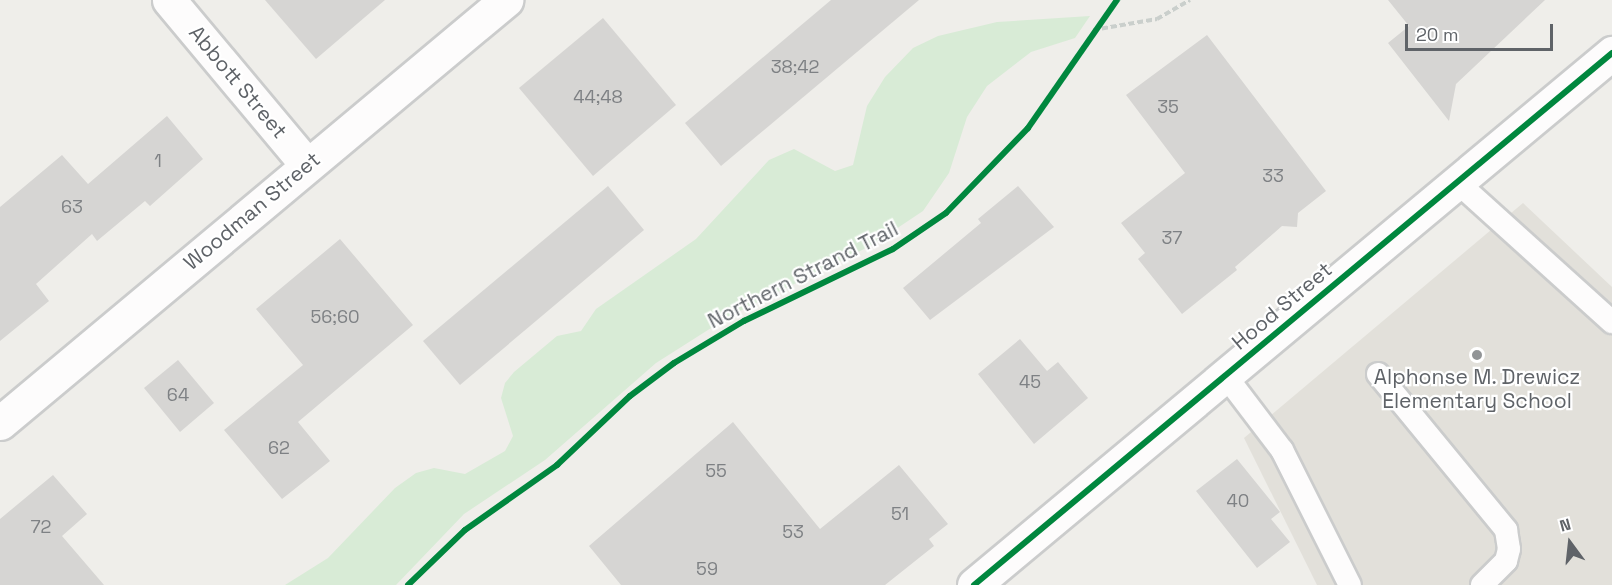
<!DOCTYPE html>
<html>
<head>
<meta charset="utf-8">
<style>
  body { margin:0 }
  #map { position:relative; width:1612px; height:585px; overflow:hidden; background:#efeeea; font-family:"Space Grotesk",sans-serif }
  div>[style] { position:absolute }
  [style*='--x'] { left:calc(var(--x)*1px); top:calc(var(--y)*1px); width:calc(var(--w)*1px); rotate:calc(var(--a)*1deg) }
  .education>* { inset:0; background:#e2e0da }
  .green>* { inset:0; background:#d8ebd6 }
  .building>* { inset:0; background:#d6d5d3 }
  .path>* { height:4px; margin-top:-2px; transform-origin:0; background:repeating-linear-gradient(90deg,#cacfcc 0 6px,transparent 0 9px) }
  .roads { filter:drop-shadow(2px 0 #cbcccc) drop-shadow(-2px 0 #cbcccc) drop-shadow(0 2px #cbcccc) drop-shadow(0 -2px #cbcccc) }
  .lane>* { height:22px; margin:-11px; padding:0 11px; transform-origin:11px; border-radius:11px; background:#fdfcfc }
  .street>* { height:33px; margin:-16.5px; padding:0 16.5px; transform-origin:16.5px; border-radius:16.5px; background:#fdfcfc }
  .cycleway>* { height:6px; margin:-3px; padding:0 3px; transform-origin:3px; border-radius:3px; background:#00873e }
  .dots>* { width:16px; height:16px; translate:-50% -50%; box-sizing:border-box; border:3px solid #fff; border-radius:50% }
  span { translate:-50% -50%; white-space:nowrap; text-align:center; line-height:1.15; -webkit-text-stroke:4.5px #fff; paint-order:stroke }
  .number-label { font-size:18px; color:#7e8184 }
  .number-label span { -webkit-text-stroke-width:0 }
  .street-label { font-size:21px; color:#5f6368 }
  .poi-label { font-size:21px; color:#5f6368 }
  .north { position:absolute; left:1540px; top:513px; width:60px; height:60px; -webkit-text-stroke:4px #fff; paint-order:stroke; rotate:345deg; font-size:16px; font-weight:700; line-height:24px; text-align:center; color:#5f6368 }
  .north::after { content:''; display:block; margin:auto; width:21px; height:27px; background:#5f6368; clip-path:polygon(50% 0,100% 100%,50% 72%,0 100%) }
  .scale { position:absolute; left:1405px; top:24px; width:148px; height:27px; box-sizing:border-box; border:3px solid #5f6368; border-top:0; padding-left:8px; font-size:18px; line-height:21px; white-space:nowrap; color:#5f6368; -webkit-text-stroke:4px #fff; paint-order:stroke }
</style>
</head>
<body>
<div id="map">
  <div class="education">
    <div style="clip-path:polygon(1523px 203px,1612px 287px,1612px 585px,1317px 585px,1244px 438px)"></div>
  </div>
  <div class="green">
    <div style="clip-path:polygon(1090px 16px,1075px 38px,1031px 52px,987px 86px,967px 117px,949px 173px,923px 211px,872px 245px,730px 316px,656px 363px,545px 460px,464px 514px,396px 585px,285px 585px,328px 558px,395px 488px,416px 473px,434px 468px,465px 474px,505px 451px,513px 436px,501px 398px,505px 383px,514px 372px,557px 336px,581px 331px,596px 309px,696px 239px,769px 160px,794px 149px,835px 171px,853px 165px,867px 106px,885px 77px,913px 48px,938px 36px,997px 22px)"></div>
  </div>
  <div class="building">
    <div style="clip-path:polygon(265px 0,385px 0,316px 59px)"></div>
    <div style="clip-path:polygon(831px 0,919px 0,721px 166px,685px 123px)"></div>
    <div style="clip-path:polygon(1388px 0,1545px 0,1456px 84px,1449px 121px,1388px 43px,1409px 26px)"></div>
    <div style="clip-path:polygon(603px 18px,676px 105px,593px 176px,519px 88px)"></div>
    <div style="clip-path:polygon(1207px 35px,1326px 191px,1298px 213px,1297px 227px,1282px 226px,1235px 267px,1237px 270px,1182px 314px,1138px 259px,1145px 253px,1121px 223px,1185px 173px,1126px 95px)"></div>
    <div style="clip-path:polygon(167px 116px,203px 159px,150px 206px,145px 201px,97px 241px,92px 234px,36px 284px,49px 301px,0 341px,0 207px,62px 155px,88px 184px)"></div>
    <div style="clip-path:polygon(608px 186px,644px 230px,460px 385px,423px 341px)"></div>
    <div style="clip-path:polygon(1018px 186px,1054px 227px,930px 320px,903px 288px,981px 223px,978px 219px)"></div>
    <div style="clip-path:polygon(340px 239px,413px 325px,298px 422px,330px 461px,282px 499px,224px 430px,303px 365px,256px 309px)"></div>
    <div style="clip-path:polygon(1020px 339px,1047px 371px,1058px 362px,1088px 398px,1034px 444px,978px 374px)"></div>
    <div style="clip-path:polygon(178px 360px,214px 403px,180px 432px,144px 388px)"></div>
    <div style="clip-path:polygon(733px 422px,820px 529px,899px 465px,948px 524px,929px 539px,934px 546px,885px 585px,621px 585px,589px 546px)"></div>
    <div style="clip-path:polygon(1237px 459px,1280px 512px,1271px 519px,1290px 542px,1257px 568px,1196px 491px)"></div>
    <div style="clip-path:polygon(53px 475px,87px 514px,62px 536px,104px 585px,0 585px,0 519px)"></div>
  </div>
  <div class="path">
    <div style="--x:1093;--y:30;--w:65;--a:-9.8"></div>
    <div style="--x:1157;--y:19;--w:38;--a:-30"></div>
  </div>
  <div class="roads">
    <div class="lane">
      <div style="--x:1457;--y:182;--w:209;--a:42.1"></div>
      <div style="--x:1378;--y:374;--w:202;--a:50.6"></div>
      <div style="--x:1506;--y:530;--w:19;--a:81"></div>
      <div style="--x:1509;--y:549;--w:12;--a:104"></div>
      <div style="--x:1506;--y:561;--w:34;--a:135"></div>
      <div style="--x:1225;--y:375;--w:94;--a:52.8"></div>
      <div style="--x:1282;--y:450;--w:151;--a:63.3"></div>
    </div>
    <div class="street">
      <div style="--x:169;--y:0;--w:215;--a:50.1"></div>
      <div style="--x:0;--y:423;--w:660;--a:-39.89"></div>
      <div style="--x:974;--y:585;--w:831;--a:-39.82"></div>
    </div>
  </div>
  <div class="cycleway">
    <div style="--x:408;--y:585;--w:79;--a:-44"></div>
    <div style="--x:465;--y:530;--w:113;--a:-35.2"></div>
    <div style="--x:557;--y:465;--w:100;--a:-43.4"></div>
    <div style="--x:630;--y:396;--w:55;--a:-36.9"></div>
    <div style="--x:674;--y:363;--w:82;--a:-31"></div>
    <div style="--x:744;--y:321;--w:165;--a:-25.8"></div>
    <div style="--x:893;--y:249;--w:64;--a:-34.2"></div>
    <div style="--x:946;--y:213;--w:118;--a:-46"></div>
    <div style="--x:1028;--y:128;--w:156;--a:-55.2"></div>
    <div style="--x:974;--y:585;--w:831;--a:-39.82"></div>
  </div>
  <div class="dots">
    <div style="left:1477px;top:355px;background:#919496"></div>
  </div>
  <div class="number-label">
    <span style="left:795px;top:67px">38;42</span>
    <span style="left:598px;top:97px">44;48</span>
    <span style="left:1168px;top:107px">35</span>
    <span style="left:158px;top:161px">1</span>
    <span style="left:1273px;top:176px">33</span>
    <span style="left:72px;top:207px">63</span>
    <span style="left:1172px;top:238px">37</span>
    <span style="left:335px;top:317px">56;60</span>
    <span style="left:1030px;top:382px">45</span>
    <span style="left:178px;top:395px">64</span>
    <span style="left:279px;top:448px">62</span>
    <span style="left:716px;top:471px">55</span>
    <span style="left:1238px;top:501px">40</span>
    <span style="left:900px;top:514px">51</span>
    <span style="left:41px;top:527px">72</span>
    <span style="left:793px;top:532px">53</span>
    <span style="left:707px;top:569px">59</span>
  </div>
  <div class="street-label">
    <span style="left:238px;top:82px;rotate:50deg">Abbott Street</span>
    <span style="left:252px;top:211px;rotate:-40deg">Woodman Street</span>
    <span style="left:803px;top:275px;rotate:-27deg">Northern Strand Trail</span>
    <span style="left:1282px;top:306px;rotate:-40deg">Hood Street</span>
  </div>
  <div class="poi-label">
    <span style="left:1477px;top:389px">Alphonse M. Drewicz<br>Elementary School</span>
  </div>
  <div class="north">N</div>
  <div class="scale">20 m</div>
</div>
</body>
</html>
